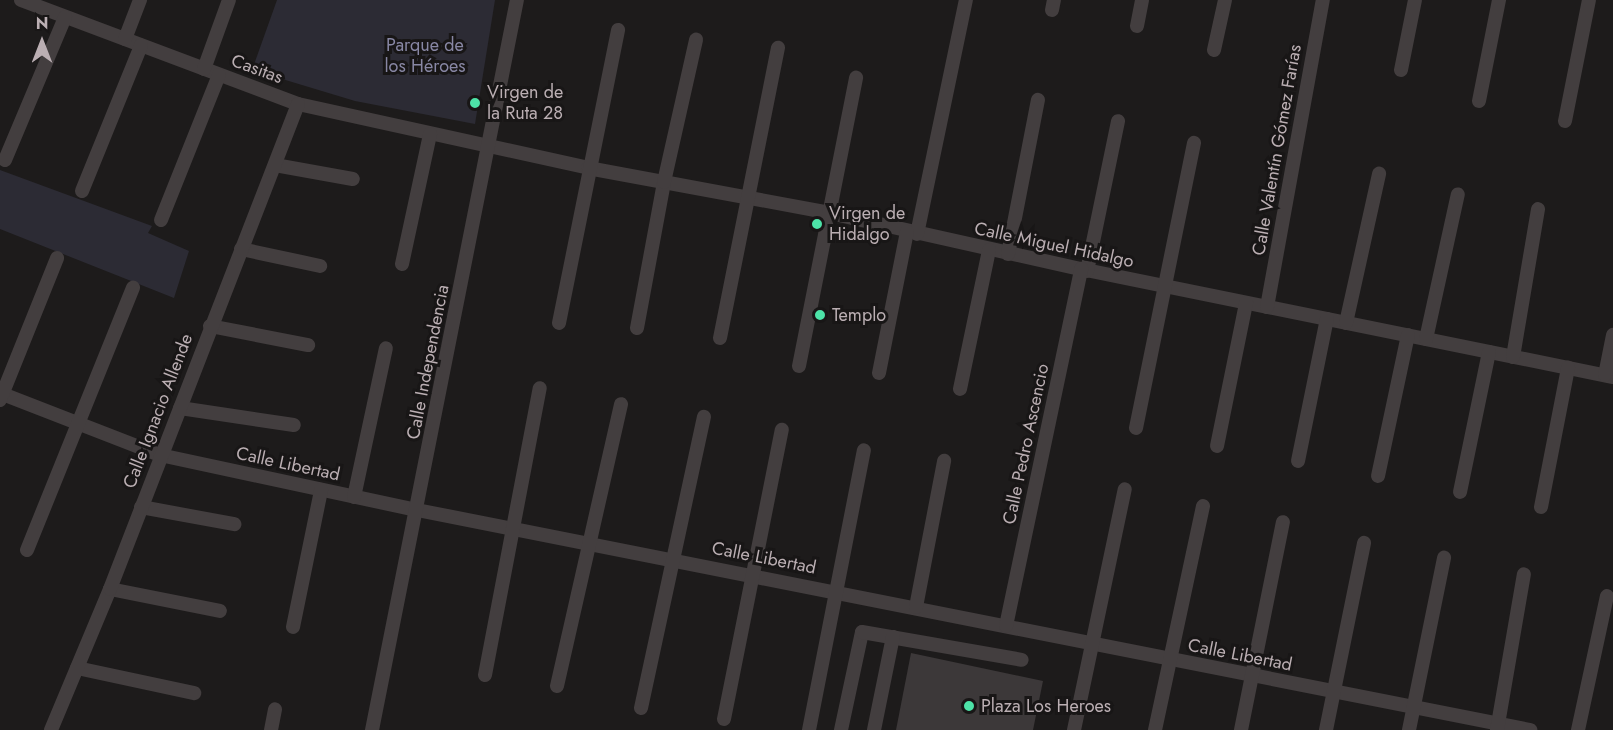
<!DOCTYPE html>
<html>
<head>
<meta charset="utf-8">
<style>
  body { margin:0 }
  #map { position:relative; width:1613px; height:730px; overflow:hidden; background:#1d1b1b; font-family:Jost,sans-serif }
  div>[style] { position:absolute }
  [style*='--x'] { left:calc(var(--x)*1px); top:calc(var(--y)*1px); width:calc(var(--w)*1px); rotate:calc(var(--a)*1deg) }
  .green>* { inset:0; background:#2c2b34 }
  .building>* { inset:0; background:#3c3839 }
  .minor>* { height:14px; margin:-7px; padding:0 7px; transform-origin:7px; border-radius:7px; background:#433e3f }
  .dots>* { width:16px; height:16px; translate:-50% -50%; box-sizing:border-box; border:3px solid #181616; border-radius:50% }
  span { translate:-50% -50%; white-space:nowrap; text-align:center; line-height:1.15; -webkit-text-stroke:6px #181616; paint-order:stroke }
  .park-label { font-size:18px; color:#8887a4 }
  .street-label { font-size:18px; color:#bbafb3 }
  .poi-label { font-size:18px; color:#bbafb3 }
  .left { translate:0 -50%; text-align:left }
  .north { position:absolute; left:12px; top:12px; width:60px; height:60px; -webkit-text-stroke:4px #181616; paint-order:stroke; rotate:0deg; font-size:16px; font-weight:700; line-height:24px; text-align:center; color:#bbafb3 }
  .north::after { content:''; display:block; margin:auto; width:21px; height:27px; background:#bbafb3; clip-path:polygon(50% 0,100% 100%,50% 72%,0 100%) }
</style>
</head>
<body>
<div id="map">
  <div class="green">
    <div style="clip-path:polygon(277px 0,495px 0,475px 124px,355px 101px,252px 70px)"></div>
    <div style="clip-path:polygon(0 170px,152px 226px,148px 233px,189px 251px,174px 298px,0 229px)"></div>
  </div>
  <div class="building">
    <div style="clip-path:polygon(911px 653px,1043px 681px,1033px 730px,896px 730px)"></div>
  </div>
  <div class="minor">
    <div style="--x:21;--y:0;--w:296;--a:20.6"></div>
    <div style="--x:298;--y:104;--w:297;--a:12.4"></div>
    <div style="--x:588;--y:168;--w:246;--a:10.5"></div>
    <div style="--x:830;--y:213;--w:257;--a:12.6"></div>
    <div style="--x:1081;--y:269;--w:543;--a:11.48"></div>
    <div style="--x:1052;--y:10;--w:10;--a:-79"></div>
    <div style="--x:1137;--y:26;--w:26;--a:-79"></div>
    <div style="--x:125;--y:39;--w:42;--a:-69"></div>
    <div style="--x:1214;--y:50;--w:51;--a:-77.6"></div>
    <div style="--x:204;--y:69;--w:73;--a:-70.1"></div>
    <div style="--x:1401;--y:70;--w:71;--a:-78.7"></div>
    <div style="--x:1479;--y:101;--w:103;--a:-78.8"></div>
    <div style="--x:1565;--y:121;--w:123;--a:-78.8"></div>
    <div style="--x:5;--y:160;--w:155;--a:-67.2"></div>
    <div style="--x:275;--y:165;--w:79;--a:10.2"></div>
    <div style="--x:82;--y:191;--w:157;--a:-67.9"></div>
    <div style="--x:161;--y:220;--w:156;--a:-68.2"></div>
    <div style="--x:917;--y:234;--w:239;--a:-78.2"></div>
    <div style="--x:241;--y:249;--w:81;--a:12.1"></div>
    <div style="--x:1008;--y:254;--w:157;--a:-79"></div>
    <div style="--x:402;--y:264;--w:133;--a:-77.8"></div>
    <div style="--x:1087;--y:271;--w:153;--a:-78.3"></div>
    <div style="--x:1267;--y:307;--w:312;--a:-79.7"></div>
    <div style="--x:559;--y:323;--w:299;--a:-78.6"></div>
    <div style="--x:1346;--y:323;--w:153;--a:-77.5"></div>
    <div style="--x:210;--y:326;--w:100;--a:11"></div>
    <div style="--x:637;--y:328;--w:148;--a:-79.5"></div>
    <div style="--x:664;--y:182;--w:146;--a:-77.3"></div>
    <div style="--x:720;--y:338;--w:296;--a:-78.7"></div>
    <div style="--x:1426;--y:339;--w:148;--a:-77.6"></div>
    <div style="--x:1513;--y:357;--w:150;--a:-80.4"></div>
    <div style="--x:799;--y:366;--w:294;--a:-78.8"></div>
    <div style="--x:879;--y:373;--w:144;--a:-78.8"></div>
    <div style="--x:1605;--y:375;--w:41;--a:-78.7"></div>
    <div style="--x:960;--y:389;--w:142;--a:-78.2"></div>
    <div style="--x:0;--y:393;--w:172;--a:21.2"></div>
    <div style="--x:160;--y:455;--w:263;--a:12.1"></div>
    <div style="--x:417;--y:510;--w:1135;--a:11.18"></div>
    <div style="--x:0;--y:400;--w:153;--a:-68.1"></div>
    <div style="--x:180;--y:408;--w:115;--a:8.5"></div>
    <div style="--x:1136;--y:428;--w:291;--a:-78.5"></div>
    <div style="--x:1217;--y:446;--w:146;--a:-78.5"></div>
    <div style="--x:1298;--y:461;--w:145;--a:-78.5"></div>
    <div style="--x:1378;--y:476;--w:144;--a:-78"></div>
    <div style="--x:1460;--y:492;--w:143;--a:-78.3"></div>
    <div style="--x:354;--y:497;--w:152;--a:-77.9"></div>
    <div style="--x:141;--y:507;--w:95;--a:10.4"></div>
    <div style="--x:1541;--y:507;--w:142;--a:-79"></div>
    <div style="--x:27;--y:550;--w:283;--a:-68"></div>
    <div style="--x:110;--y:589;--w:112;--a:11.3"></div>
    <div style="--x:916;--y:607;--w:149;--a:-79.1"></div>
    <div style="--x:1006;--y:626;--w:365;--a:-78.1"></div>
    <div style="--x:293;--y:627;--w:140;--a:-78.4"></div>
    <div style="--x:77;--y:668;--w:120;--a:12.1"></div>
    <div style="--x:485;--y:675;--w:292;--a:-79.2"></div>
    <div style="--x:557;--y:686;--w:289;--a:-77.2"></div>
    <div style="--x:641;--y:708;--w:298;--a:-77.8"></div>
    <div style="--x:724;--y:719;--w:295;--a:-78.7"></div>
    <div style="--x:51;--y:730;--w:153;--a:-67.3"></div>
    <div style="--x:110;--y:589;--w:520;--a:-68.81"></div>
    <div style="--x:271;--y:730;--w:21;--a:-79"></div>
    <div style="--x:372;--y:730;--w:744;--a:-78.77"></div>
    <div style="--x:809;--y:730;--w:285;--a:-78.9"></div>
    <div style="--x:841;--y:730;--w:100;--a:-77.9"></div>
    <div style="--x:862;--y:632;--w:162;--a:9.9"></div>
    <div style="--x:874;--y:730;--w:95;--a:-78.5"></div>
    <div style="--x:1074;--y:730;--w:246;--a:-78.1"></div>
    <div style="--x:1155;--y:730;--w:229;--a:-77.9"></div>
    <div style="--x:1241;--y:730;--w:212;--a:-78.6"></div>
    <div style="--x:1326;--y:730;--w:191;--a:-78.5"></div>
    <div style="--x:1409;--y:730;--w:176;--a:-78.5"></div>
    <div style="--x:1497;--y:730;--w:158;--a:-80.2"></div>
    <div style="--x:1578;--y:730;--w:137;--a:-77.8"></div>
  </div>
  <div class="dots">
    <div style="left:475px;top:103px;background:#4de3a8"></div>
    <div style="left:817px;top:224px;background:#4de3a8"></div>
    <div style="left:820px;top:315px;background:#4de3a8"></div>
    <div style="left:969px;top:706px;background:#4de3a8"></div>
  </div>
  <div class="park-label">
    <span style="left:425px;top:56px">Parque de<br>los Héroes</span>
  </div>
  <div class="street-label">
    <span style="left:257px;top:69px;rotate:20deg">Casitas</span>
    <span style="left:1277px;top:150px;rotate:-80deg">Calle Valentín Gómez Farías</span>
    <span style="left:1054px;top:245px;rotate:12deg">Calle Miguel Hidalgo</span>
    <span style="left:428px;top:362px;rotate:-79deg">Calle Independencia</span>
    <span style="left:158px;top:411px;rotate:-69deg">Calle Ignacio Allende</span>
    <span style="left:1026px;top:444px;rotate:-78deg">Calle Pedro Ascencio</span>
    <span style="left:288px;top:464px;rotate:12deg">Calle Libertad</span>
    <span style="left:764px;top:558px;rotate:11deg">Calle Libertad</span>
    <span style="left:1240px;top:655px;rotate:11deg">Calle Libertad</span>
  </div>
  <div class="poi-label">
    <span class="left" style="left:487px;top:103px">Virgen de<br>la Ruta 28</span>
    <span class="left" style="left:829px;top:224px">Virgen de<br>Hidalgo</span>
    <span class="left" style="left:832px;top:315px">Templo</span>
    <span class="left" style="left:981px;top:706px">Plaza Los Heroes</span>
  </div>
  <div class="north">N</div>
</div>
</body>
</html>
